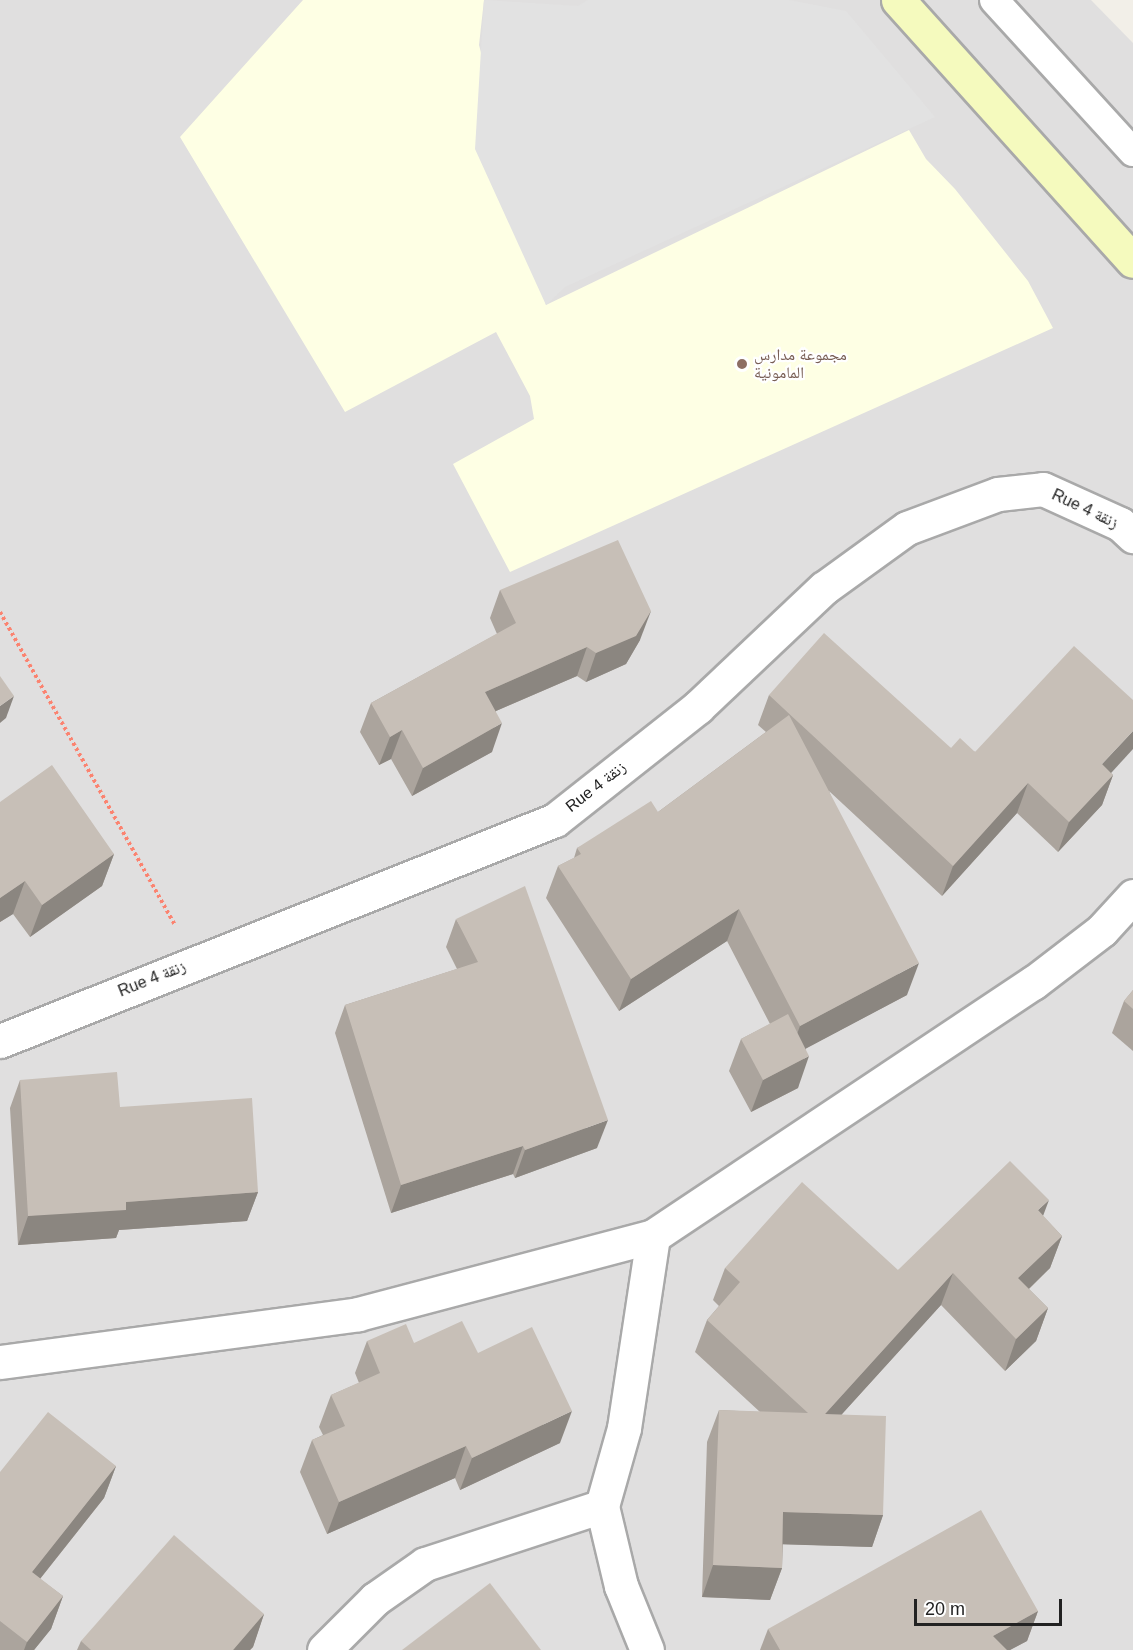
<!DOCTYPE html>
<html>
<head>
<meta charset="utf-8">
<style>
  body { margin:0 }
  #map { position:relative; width:1133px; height:1650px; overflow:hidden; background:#f2efe8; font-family:Helvetica,"Noto Naskh Arabic",sans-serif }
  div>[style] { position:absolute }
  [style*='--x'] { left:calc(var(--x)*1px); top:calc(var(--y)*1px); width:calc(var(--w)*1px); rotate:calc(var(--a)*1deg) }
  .residential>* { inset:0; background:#e0dfdf }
  .education>* { inset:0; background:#feffe4 }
  .parking>* { inset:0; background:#e2e2e2 }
  .path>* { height:4px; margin-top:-2px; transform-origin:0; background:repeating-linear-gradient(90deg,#fb8370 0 3px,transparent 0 6px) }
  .roads { filter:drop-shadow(2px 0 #a9a9a9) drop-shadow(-2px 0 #a9a9a9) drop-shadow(0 2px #a9a9a9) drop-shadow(0 -2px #a9a9a9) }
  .lane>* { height:28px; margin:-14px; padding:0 14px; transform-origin:14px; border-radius:14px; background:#fff }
  .street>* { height:33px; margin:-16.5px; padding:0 16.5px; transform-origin:16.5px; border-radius:16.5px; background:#fff }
  .secondary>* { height:33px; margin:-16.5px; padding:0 16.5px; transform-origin:16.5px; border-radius:16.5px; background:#f5fabe }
  .wall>* { inset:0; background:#aba49d }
  .shaded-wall>* { inset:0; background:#8b8680 }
  .building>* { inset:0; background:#c7bfb7 }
  .dots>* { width:16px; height:16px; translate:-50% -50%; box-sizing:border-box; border:3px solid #fff; border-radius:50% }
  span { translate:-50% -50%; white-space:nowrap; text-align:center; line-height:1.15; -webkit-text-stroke:4.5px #fff; paint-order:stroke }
  .education-label { font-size:16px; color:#785e54 }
  .left { translate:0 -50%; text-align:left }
  .street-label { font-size:16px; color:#222 }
  .scale { position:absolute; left:914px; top:1599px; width:148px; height:27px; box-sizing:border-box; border:3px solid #222; border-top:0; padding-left:8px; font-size:18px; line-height:21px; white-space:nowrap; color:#222; -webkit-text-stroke:4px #fff; paint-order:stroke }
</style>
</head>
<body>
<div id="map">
  <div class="residential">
    <div style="clip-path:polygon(0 0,1091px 0,1133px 43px,1133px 1650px,0 1650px)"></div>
  </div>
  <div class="education">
    <div style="clip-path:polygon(303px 0,484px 0,479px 45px,546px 305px,909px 130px,926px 159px,955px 189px,1028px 281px,1053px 328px,510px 572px,453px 464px,534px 419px,530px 396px,496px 332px,345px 412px,180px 137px)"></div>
  </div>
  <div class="parking">
    <div style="clip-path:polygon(484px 0,578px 6px,588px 0,789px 0,846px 11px,935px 117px,565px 287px,546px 305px,475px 149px)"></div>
  </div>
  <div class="path">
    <div style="--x:0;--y:612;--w:359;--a:60.8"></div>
  </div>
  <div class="roads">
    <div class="lane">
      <div style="--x:994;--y:0;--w:206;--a:47.6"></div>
    </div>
    <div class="street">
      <div style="--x:0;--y:1041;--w:597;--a:-21.71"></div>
      <div style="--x:555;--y:820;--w:182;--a:-38.3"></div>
      <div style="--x:698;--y:707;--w:173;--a:-43.4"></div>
      <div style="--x:824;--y:588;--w:102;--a:-35.9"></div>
      <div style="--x:907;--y:528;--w:97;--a:-20.5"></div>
      <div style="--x:998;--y:494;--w:45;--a:-6.3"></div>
      <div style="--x:1043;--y:489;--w:85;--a:24.4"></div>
      <div style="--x:1120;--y:524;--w:18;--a:43"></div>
      <div style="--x:0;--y:1362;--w:361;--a:-7.6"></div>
      <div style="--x:358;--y:1314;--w:305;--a:-14.8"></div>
      <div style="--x:653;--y:1236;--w:457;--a:-33.7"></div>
      <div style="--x:1033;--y:983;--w:87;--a:-37.5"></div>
      <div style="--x:1102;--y:930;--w:46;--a:-47.6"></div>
      <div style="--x:324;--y:1650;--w:72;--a:-45"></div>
      <div style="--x:375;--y:1599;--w:61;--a:-35"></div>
      <div style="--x:425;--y:1564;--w:186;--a:-18.1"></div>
      <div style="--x:647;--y:1650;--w:69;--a:-112.1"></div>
      <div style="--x:621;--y:1586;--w:82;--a:-103.4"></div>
      <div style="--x:602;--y:1506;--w:81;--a:-74.2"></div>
      <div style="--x:624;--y:1428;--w:194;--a:-81.4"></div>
    </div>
    <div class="secondary">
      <div style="--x:898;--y:0;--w:351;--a:48"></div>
    </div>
  </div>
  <div class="wall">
    <div style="clip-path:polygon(500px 590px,640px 640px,626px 664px,586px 682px,577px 676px,496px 711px,492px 752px,412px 796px,391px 759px,379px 765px,360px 732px,371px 703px,497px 634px,490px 618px)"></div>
    <div style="clip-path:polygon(769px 695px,951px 748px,1111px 773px,1113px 775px,1102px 805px,1058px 852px,1017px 813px,942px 896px,829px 791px,907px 995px,806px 1048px,798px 1088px,751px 1112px,729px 1071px,741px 1039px,770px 1024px,727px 941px,619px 1011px,546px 898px,558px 866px,574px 858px,577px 848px,658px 812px,766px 732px,758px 725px)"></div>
    <div style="clip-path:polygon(0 802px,114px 854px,102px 886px,30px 937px,13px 914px,0 922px)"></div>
    <div style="clip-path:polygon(456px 919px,597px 1148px,515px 1178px,513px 1174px,391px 1213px,335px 1033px,345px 1005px,457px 969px,446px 947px)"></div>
    <div style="clip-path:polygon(1133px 990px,1133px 1051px,1112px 1033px,1124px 1001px)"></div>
    <div style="clip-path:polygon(20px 1080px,120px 1107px,258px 1192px,247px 1221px,119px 1230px,116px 1238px,18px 1245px,10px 1108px)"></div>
    <div style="clip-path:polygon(1043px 1216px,1062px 1236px,1050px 1268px,1029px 1289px,1048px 1308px,1036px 1341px,1005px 1371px,941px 1305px,842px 1414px,883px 1515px,872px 1547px,783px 1544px,782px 1568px,770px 1600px,702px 1597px,707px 1442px,719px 1410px,760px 1412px,695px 1352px,707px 1320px,719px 1306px,713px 1300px,725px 1268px,898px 1270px)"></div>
    <div style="clip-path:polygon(367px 1341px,414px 1343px,478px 1353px,560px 1443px,460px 1490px,455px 1478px,327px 1534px,300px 1472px,312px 1440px,323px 1435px,319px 1427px,331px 1395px,359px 1383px,355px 1373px)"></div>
    <div style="clip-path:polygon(116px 1466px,104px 1498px,40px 1579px,63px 1596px,51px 1629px,34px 1650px,0 1650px,0 1472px)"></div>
    <div style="clip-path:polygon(1038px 1611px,1027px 1641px,1010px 1650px,760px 1650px,768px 1629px)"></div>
    <div style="clip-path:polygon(264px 1614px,253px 1647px,250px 1650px,77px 1650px,81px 1641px)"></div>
  </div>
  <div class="shaded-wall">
    <div style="clip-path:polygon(651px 611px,640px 640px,626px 664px,586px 682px,596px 653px)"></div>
    <div style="clip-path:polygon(587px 647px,577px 676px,475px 720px,485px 692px)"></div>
    <div style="clip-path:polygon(14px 696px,6px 718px,0 723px,0 706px)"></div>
    <div style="clip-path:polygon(502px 723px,492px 752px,412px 796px,423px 768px)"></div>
    <div style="clip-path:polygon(402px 730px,391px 759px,379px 765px,390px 737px)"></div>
    <div style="clip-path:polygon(1133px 731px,1133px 749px,1091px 795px,1102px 764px)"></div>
    <div style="clip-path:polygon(1113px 775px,1102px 805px,1058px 852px,1069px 822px)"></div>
    <div style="clip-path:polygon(1028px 783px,1017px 813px,942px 896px,953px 866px)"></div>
    <div style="clip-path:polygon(114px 854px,102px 886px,30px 937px,42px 905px)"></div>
    <div style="clip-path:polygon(25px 881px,13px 914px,0 922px,0 898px)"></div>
    <div style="clip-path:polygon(739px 909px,727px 941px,619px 1011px,631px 979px)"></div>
    <div style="clip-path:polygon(919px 963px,907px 995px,788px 1058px,800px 1026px)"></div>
    <div style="clip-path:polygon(809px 1056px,798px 1088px,751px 1112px,763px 1080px)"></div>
    <div style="clip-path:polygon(608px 1120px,597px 1148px,515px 1178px,525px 1150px)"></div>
    <div style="clip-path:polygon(523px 1146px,513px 1174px,391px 1213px,401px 1185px)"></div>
    <div style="clip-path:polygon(258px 1192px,247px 1221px,119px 1230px,116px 1238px,18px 1245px,28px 1216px,126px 1202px)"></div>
    <div style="clip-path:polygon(1049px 1200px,1037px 1232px,1038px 1210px)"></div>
    <div style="clip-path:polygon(1062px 1236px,1050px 1268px,1007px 1310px,1018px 1278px)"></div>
    <div style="clip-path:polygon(953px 1273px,941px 1305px,813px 1446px,825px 1414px)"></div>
    <div style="clip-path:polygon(1048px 1308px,1036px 1341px,1005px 1371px,1016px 1339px)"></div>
    <div style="clip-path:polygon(572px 1411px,560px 1443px,460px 1490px,472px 1458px)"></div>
    <div style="clip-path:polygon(466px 1446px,455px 1478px,327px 1534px,339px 1502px)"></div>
    <div style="clip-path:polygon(116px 1466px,104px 1498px,20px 1604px,32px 1572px)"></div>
    <div style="clip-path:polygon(783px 1512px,883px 1515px,872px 1547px,772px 1544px)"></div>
    <div style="clip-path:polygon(713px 1565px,782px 1568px,770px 1600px,702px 1597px)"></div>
    <div style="clip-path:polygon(63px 1596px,51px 1629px,34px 1650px,24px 1650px,27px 1642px)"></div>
    <div style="clip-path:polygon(1038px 1611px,1027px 1641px,1010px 1650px,988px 1650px,993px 1636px)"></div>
    <div style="clip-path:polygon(264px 1614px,253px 1647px,250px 1650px,233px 1650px)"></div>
  </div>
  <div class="building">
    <div style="clip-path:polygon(618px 540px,651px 611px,636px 636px,596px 653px,587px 647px,485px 692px,502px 723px,423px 768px,402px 730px,390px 737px,371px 703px,516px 623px,500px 590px)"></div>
    <div style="clip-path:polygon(824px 633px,951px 748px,960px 738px,975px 752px,1074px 646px,1133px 700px,1133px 731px,1102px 764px,1113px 775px,1069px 822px,1028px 783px,953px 866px,769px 695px)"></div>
    <div style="clip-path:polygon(0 676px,14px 696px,0 706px)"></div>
    <div style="clip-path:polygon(789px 715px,919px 963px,800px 1026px,739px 909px,631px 979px,558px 866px,581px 854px,577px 848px,651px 801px,658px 812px)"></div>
    <div style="clip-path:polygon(52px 765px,114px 854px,42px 905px,25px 881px,0 898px,0 802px)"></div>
    <div style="clip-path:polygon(525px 886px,608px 1120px,525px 1150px,523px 1146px,401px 1185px,345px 1005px,478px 962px,456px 919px)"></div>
    <div style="clip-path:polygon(1133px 990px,1133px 1009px,1124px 1001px)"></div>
    <div style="clip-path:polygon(788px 1014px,809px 1056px,763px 1080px,741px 1039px)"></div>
    <div style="clip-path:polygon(117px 1072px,120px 1107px,252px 1098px,258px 1192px,126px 1202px,126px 1210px,28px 1216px,20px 1080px)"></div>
    <div style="clip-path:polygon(1010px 1161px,1049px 1200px,1038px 1210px,1062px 1236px,1018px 1278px,1048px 1308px,1016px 1339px,953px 1273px,825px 1414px,886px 1416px,883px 1515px,783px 1512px,782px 1568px,713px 1565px,719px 1410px,808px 1413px,707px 1320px,740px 1282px,725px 1268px,802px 1182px,898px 1270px)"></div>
    <div style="clip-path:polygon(462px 1321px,478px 1353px,532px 1327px,572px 1411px,472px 1458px,466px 1446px,339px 1502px,312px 1440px,345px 1426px,331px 1395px,380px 1373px,367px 1341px,406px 1324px,414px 1343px)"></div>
    <div style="clip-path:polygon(48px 1412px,116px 1466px,32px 1572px,63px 1596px,27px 1642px,0 1621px,0 1472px)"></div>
    <div style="clip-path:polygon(981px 1510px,1038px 1611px,993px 1636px,1007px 1650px,780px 1650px,768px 1629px)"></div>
    <div style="clip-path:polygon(174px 1535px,264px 1614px,233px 1650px,91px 1650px,81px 1641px)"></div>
    <div style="clip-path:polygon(490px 1583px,541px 1650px,402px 1650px)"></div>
  </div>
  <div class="dots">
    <div style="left:742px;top:364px;background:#8d6e63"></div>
  </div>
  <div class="education-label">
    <span class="left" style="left:754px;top:364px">مجموعة مدارس<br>المامونية</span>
  </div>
  <div class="street-label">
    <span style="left:1085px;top:509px;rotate:25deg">Rue 4 زنقة</span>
    <span style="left:596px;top:787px;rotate:-38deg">Rue 4 زنقة</span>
    <span style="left:152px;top:979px;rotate:-22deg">Rue 4 زنقة</span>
  </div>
  <div class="scale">20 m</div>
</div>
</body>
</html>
